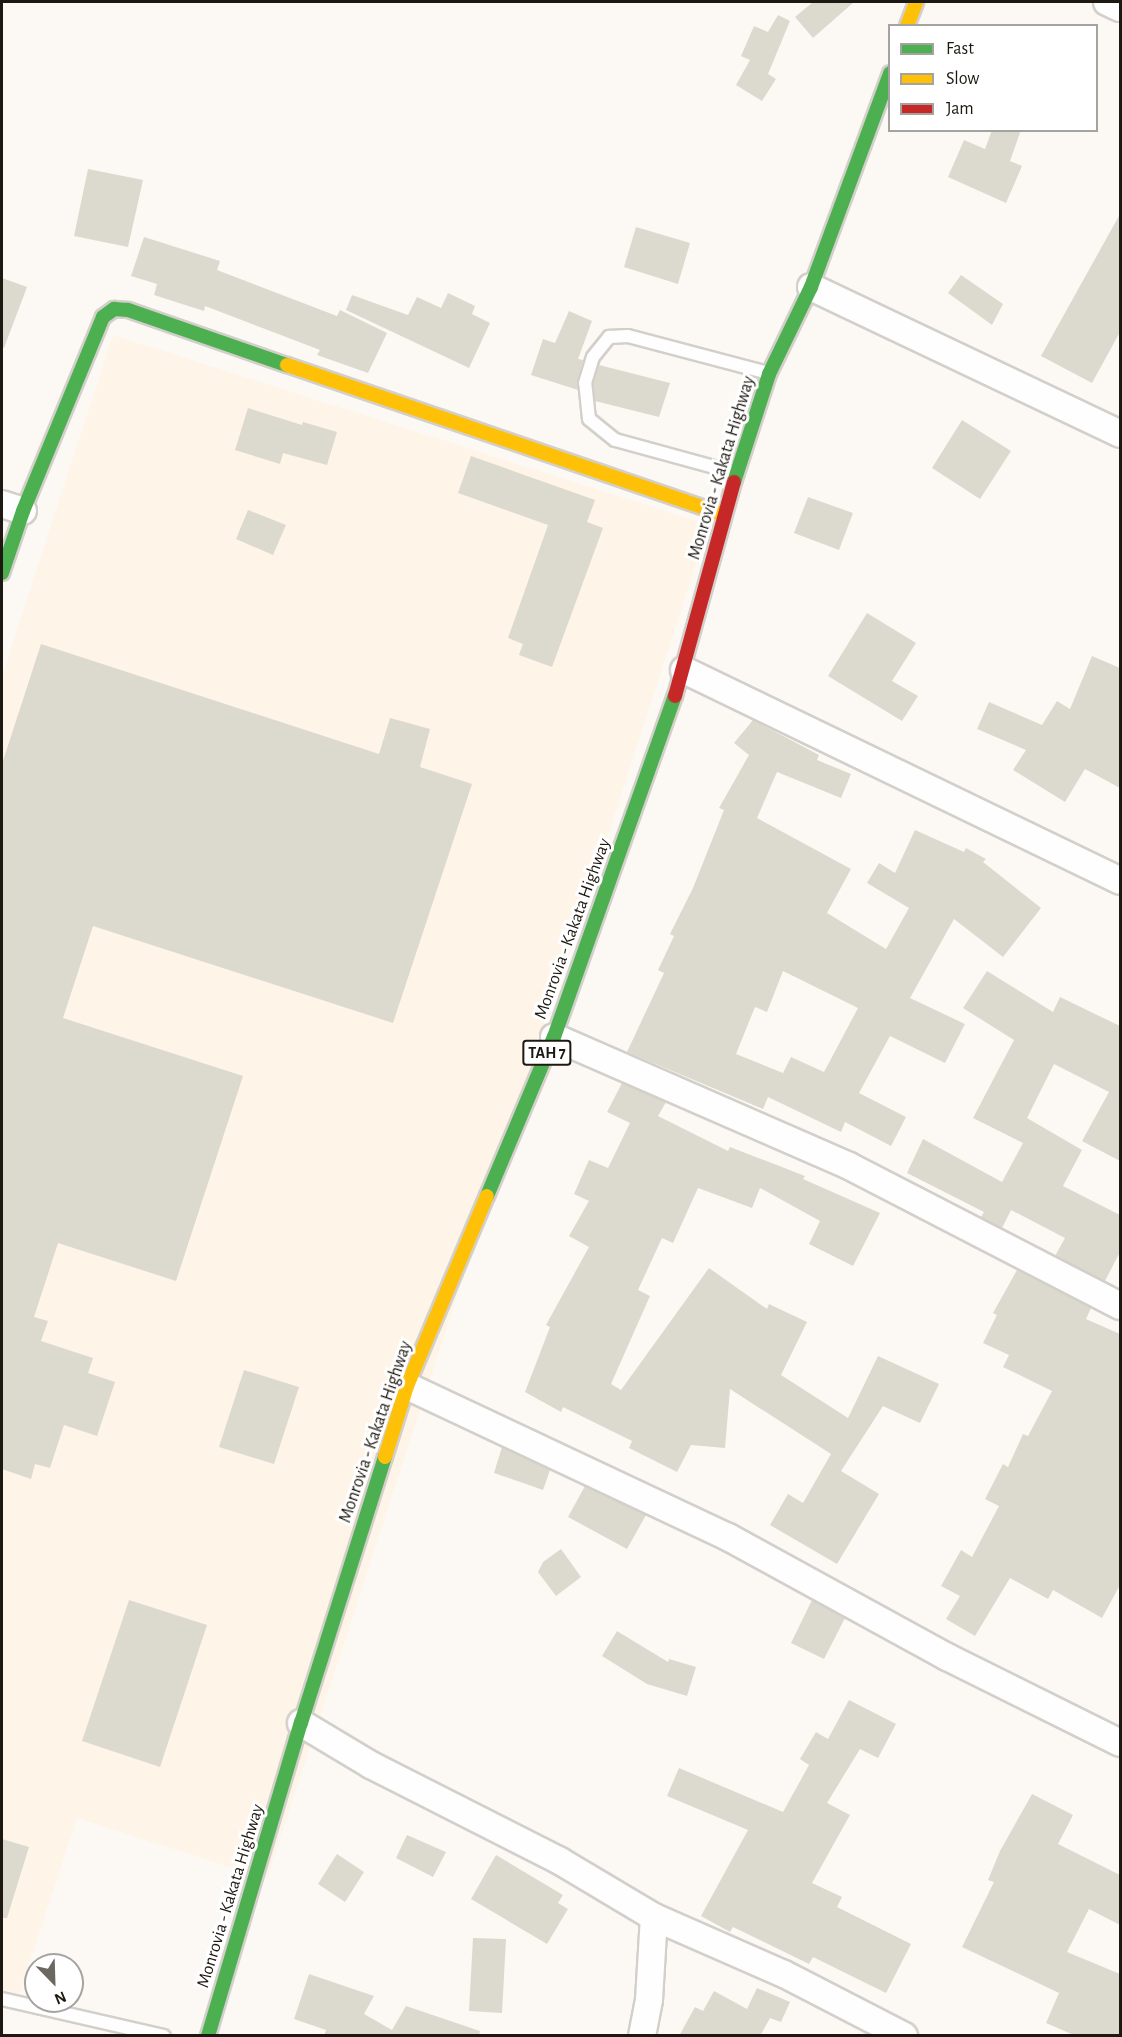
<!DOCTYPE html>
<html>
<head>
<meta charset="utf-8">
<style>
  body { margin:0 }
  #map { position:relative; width:1122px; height:2037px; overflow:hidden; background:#fcf9f5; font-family:"Alegreya Sans",sans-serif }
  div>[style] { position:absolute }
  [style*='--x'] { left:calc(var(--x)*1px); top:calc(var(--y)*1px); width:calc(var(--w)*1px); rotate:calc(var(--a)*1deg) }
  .built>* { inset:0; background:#fef4e7 }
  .building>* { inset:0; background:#dcdace }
  .roads { filter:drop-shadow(2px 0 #d3cfca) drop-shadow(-2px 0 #d3cfca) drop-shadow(0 2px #d3cfca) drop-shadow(0 -2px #d3cfca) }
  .lane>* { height:12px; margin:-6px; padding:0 6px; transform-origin:6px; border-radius:6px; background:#fffefe }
  .street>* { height:26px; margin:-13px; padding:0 13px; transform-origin:13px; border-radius:13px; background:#fffefe }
  .fast>* { height:14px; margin:-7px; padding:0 7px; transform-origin:7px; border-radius:7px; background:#4caf50 }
  .slow>* { height:14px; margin:-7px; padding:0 7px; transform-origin:7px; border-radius:7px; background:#ffc107 }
  .jam>* { height:14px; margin:-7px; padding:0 7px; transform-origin:7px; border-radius:7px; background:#c62828 }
  span { translate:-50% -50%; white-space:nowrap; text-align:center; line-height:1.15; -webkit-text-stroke:6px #fff; paint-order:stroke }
  .shield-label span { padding:2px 4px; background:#fff; border:2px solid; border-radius:4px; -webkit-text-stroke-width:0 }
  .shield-label { font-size:16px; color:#1d1811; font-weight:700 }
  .street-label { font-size:18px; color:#1d1811 }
  .frame { position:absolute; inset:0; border:3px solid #1d1811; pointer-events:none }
  .legend { position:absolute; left:888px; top:24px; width:210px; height:108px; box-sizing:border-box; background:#fff; border:2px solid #a5a3a0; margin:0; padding:8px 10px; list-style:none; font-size:18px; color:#1d1811 }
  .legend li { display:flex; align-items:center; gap:12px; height:30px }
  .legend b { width:30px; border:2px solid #a5a3a0 }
  .north { position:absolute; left:24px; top:1953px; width:60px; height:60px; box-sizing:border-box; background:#fff; border:2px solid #a5a3a0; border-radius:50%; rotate:157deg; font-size:16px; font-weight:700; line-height:24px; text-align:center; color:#1d1811 }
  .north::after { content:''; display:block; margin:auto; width:21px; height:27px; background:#6b6761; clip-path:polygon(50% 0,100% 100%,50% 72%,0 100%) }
</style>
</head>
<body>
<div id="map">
  <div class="built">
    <div style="clip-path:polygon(113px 335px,709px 525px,267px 1879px,77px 1818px,18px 1997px,2px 1992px,2px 676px)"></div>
  </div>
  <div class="building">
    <div style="clip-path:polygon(813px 2px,854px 2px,813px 38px,795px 17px)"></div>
    <div style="clip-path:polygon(778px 15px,790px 21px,768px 74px,776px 79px,762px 101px,736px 85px,750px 60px,741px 56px,754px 26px,768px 32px)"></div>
    <div style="clip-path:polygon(992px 130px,1021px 130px,1010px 161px,1022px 166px,1006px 203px,948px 177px,964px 140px,985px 149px)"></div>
    <div style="clip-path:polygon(88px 169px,143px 180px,128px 247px,74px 236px)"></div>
    <div style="clip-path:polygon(1120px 214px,1120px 332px,1092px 383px,1041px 356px)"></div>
    <div style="clip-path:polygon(636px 227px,690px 243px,678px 284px,624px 267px)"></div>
    <div style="clip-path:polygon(144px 237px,220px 261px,217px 270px,337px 316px,340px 310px,387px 333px,368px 373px,317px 355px,320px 350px,205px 306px,204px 311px,154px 295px,157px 284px,131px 276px)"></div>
    <div style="clip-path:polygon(961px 275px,1003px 304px,992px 325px,948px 293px)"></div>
    <div style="clip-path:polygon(2px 278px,27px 287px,4px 348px,2px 347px)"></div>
    <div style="clip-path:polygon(448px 293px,475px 306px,472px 314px,490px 323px,469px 368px,346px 310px,352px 295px,408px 315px,417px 297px,441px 308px)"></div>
    <div style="clip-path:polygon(569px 311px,592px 321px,578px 359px,583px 360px,577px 381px,578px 390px,531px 375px,543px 339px,555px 343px)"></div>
    <div style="clip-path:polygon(599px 365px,670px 383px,659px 417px,595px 401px,593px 384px)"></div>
    <div style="clip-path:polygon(248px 408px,302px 425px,303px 422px,337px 432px,327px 465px,283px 453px,280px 464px,235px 450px)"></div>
    <div style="clip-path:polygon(962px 420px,1011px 451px,980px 499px,932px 468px)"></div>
    <div style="clip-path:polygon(471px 456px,595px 500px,587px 522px,603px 528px,552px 667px,519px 655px,523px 644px,508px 638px,548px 525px,458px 493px)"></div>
    <div style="clip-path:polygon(808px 497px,853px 513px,839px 550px,794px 533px)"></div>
    <div style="clip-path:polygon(248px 510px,286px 525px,273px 555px,236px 539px)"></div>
    <div style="clip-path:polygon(867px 613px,916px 643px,892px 681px,918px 696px,902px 721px,828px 676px)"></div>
    <div style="clip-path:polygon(41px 644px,379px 754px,390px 718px,430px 729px,420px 767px,472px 784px,393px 1023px,93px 926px,63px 1018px,243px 1076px,176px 1281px,58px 1243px,34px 1317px,48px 1321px,41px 1341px,93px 1358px,88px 1373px,115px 1382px,97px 1436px,64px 1425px,50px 1468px,35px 1464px,31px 1479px,2px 1469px,2px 764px)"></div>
    <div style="clip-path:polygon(1092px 656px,1120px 668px,1120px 788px,1085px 769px,1065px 802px,1013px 770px,1026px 750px,977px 729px,989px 702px,1042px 725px,1057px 701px,1070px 709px)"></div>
    <div style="clip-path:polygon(evenodd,753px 720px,819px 755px,817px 760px,851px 774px,841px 798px,777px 772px,757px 818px,851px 869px,827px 913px,886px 949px,909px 908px,867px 883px,879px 863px,895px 873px,915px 830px,964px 852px,966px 848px,986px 859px,983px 862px,1041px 908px,1003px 957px,954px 919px,910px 998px,965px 1024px,945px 1063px,890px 1036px,859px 1093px,906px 1117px,891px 1146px,845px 1122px,841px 1132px,768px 1097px,763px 1109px,627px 1052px,664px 973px,658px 970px,674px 936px,670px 934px,693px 888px,724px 810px,719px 808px,749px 755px,734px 743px,753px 720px,783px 971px,858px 1008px,824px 1072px,791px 1057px,783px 1073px,736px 1054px,755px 1007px,767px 1012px,783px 971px)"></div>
    <div style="clip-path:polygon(987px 971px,1053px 1012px,1060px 997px,1120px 1026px,1120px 1161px,1082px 1141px,1109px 1092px,1054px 1064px,1027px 1118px,1082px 1150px,1063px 1186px,1120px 1215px,1120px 1252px,1105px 1281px,1055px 1256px,1065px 1238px,1011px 1210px,1002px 1228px,981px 1217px,984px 1212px,907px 1173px,923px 1139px,1002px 1182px,1023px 1143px,973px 1118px,1014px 1040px,963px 1008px)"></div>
    <div style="clip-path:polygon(622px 1083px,666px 1102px,658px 1116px,728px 1151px,730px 1147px,805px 1176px,803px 1179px,880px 1213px,853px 1266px,809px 1244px,820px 1221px,760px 1188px,752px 1208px,698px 1188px,673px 1243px,662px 1238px,638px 1290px,650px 1296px,611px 1384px,621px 1390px,709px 1268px,767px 1309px,769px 1304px,807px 1322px,781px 1375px,848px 1418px,878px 1356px,939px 1384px,920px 1423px,883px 1406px,841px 1471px,879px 1494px,837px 1564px,770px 1525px,788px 1494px,803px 1503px,831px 1454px,730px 1389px,725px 1448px,691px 1445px,677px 1472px,629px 1448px,632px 1441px,563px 1407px,561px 1412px,525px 1392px,550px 1327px,546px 1325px,589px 1247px,569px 1236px,589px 1201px,574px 1194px,589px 1160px,608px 1168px,630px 1123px,607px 1112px)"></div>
    <div style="clip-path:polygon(1017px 1270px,1091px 1308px,1086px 1319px,1120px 1334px,1120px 1585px,1102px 1618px,1053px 1590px,1048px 1599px,1010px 1578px,975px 1636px,946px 1619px,960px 1596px,941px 1586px,961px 1550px,972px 1557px,999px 1506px,985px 1499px,1003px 1464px,1008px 1467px,1023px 1434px,1028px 1436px,1052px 1391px,1003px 1367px,1009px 1355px,983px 1343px,997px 1315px,993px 1313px)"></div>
    <div style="clip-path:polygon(244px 1370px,299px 1387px,274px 1464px,219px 1447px)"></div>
    <div style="clip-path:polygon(502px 1447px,550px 1470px,543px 1490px,494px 1473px)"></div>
    <div style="clip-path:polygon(585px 1486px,646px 1515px,627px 1549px,568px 1517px)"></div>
    <div style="clip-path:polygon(561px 1549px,581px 1577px,556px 1596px,538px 1572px,543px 1562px)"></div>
    <div style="clip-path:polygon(129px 1600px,207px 1625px,160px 1767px,82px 1741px)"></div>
    <div style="clip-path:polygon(812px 1600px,845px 1618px,824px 1659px,791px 1643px)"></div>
    <div style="clip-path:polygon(617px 1631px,668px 1662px,669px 1659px,696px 1667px,687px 1696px,647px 1684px,602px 1656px)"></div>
    <div style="clip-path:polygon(849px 1700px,896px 1724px,878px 1758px,860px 1749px,827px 1803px,850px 1815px,812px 1883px,842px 1897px,837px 1907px,911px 1944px,886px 1993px,813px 1957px,809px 1964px,733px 1927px,730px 1932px,701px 1916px,748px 1830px,667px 1796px,679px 1768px,783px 1812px,809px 1765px,800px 1759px,816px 1732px,828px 1739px)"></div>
    <div style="clip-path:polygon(1032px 1794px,1073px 1815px,1058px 1844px,1120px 1875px,1120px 1925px,1089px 1909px,1067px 1952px,1120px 1974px,1120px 2036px,1076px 2036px,1046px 2023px,1059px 1993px,962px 1947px,994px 1882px,988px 1880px,1000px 1851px)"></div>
    <div style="clip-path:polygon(407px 1835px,446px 1852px,433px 1877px,396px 1858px)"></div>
    <div style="clip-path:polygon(2px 1839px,29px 1847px,7px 1918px,2px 1918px)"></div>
    <div style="clip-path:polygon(337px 1854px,364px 1872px,345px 1902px,318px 1884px)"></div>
    <div style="clip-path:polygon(496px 1855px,563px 1895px,558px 1903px,568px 1909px,547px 1944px,471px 1899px)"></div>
    <div style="clip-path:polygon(473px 1938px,506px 1939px,502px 2013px,469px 2011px)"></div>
    <div style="clip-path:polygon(309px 1974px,374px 1996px,364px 2014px,392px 2030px,406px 2006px,480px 2031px,479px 2036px,324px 2036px,326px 2030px,294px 2019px)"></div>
    <div style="clip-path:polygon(757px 1988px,790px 2002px,781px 2022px,770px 2018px,760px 2036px,679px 2036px,695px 2007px,703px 2011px,714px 1991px,747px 2009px)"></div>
  </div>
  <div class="roads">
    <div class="lane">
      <div style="--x:736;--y:473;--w:125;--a:-164.7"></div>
      <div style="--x:615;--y:440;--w:33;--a:-141"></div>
      <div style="--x:589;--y:419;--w:36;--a:-96"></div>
      <div style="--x:585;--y:383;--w:27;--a:-73"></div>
      <div style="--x:593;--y:357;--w:26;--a:-51"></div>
      <div style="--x:609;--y:337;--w:19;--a:-3"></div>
      <div style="--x:628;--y:336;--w:145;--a:14.8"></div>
      <div style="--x:2;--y:1999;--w:166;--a:12.9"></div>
    </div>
    <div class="street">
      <div style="--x:1107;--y:2;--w:14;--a:25"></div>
      <div style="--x:811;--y:287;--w:342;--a:25.4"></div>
      <div style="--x:2;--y:504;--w:22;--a:18"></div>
      <div style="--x:684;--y:670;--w:484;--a:25.8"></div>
      <div style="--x:554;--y:1037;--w:322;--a:23.6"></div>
      <div style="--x:849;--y:1166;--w:305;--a:27.3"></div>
      <div style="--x:407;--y:1386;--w:355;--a:25.2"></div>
      <div style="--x:728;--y:1537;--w:250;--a:28.7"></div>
      <div style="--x:947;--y:1657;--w:193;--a:26.4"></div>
      <div style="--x:301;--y:1723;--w:82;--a:31"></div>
      <div style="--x:371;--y:1765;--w:212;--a:26.9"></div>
      <div style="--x:560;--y:1861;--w:109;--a:30.8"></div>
      <div style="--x:654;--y:1917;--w:142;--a:23.7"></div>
      <div style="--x:784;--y:1974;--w:135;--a:27.3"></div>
      <div style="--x:642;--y:2036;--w:37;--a:-79"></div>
      <div style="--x:649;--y:2000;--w:83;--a:-86.6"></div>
    </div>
    <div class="fast">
      <div style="--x:734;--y:482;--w:114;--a:-72"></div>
      <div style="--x:769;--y:374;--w:97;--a:-64.2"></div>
      <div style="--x:811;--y:287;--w:228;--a:-69.7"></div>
      <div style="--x:2;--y:573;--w:65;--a:-71.3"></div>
      <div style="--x:23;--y:511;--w:210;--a:-67.6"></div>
      <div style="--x:103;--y:317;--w:14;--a:-36"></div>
      <div style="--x:114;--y:309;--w:14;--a:4"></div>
      <div style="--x:128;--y:310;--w:168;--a:19.1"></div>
      <div style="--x:487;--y:1196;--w:173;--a:-67.2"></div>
      <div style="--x:554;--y:1037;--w:362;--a:-70.5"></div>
      <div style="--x:208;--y:2036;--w:327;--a:-73.5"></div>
      <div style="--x:301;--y:1723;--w:279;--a:-72.5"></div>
    </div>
    <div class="slow">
      <div style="--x:907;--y:26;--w:26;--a:-69"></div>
      <div style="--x:287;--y:365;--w:462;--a:18.9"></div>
      <div style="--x:385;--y:1457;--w:74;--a:-72.8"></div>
      <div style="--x:407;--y:1386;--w:206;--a:-67.2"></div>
    </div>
    <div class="jam">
      <div style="--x:675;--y:696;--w:222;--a:-74.6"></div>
    </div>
  </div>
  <div class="shield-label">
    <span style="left:547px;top:1053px">TAH 7</span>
  </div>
  <div class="street-label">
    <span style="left:722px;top:468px;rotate:-73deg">Monrovia - Kakata Highway</span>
    <span style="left:573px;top:929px;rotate:-70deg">Monrovia - Kakata Highway</span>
    <span style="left:376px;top:1432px;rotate:-71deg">Monrovia - Kakata Highway</span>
    <span style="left:231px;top:1896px;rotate:-73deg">Monrovia - Kakata Highway</span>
  </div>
  <div class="frame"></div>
  <ul class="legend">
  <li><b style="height:8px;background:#4caf50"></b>Fast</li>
  <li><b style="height:8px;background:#ffc107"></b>Slow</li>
  <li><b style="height:8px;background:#c62828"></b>Jam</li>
  </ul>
  <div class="north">N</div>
</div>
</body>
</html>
